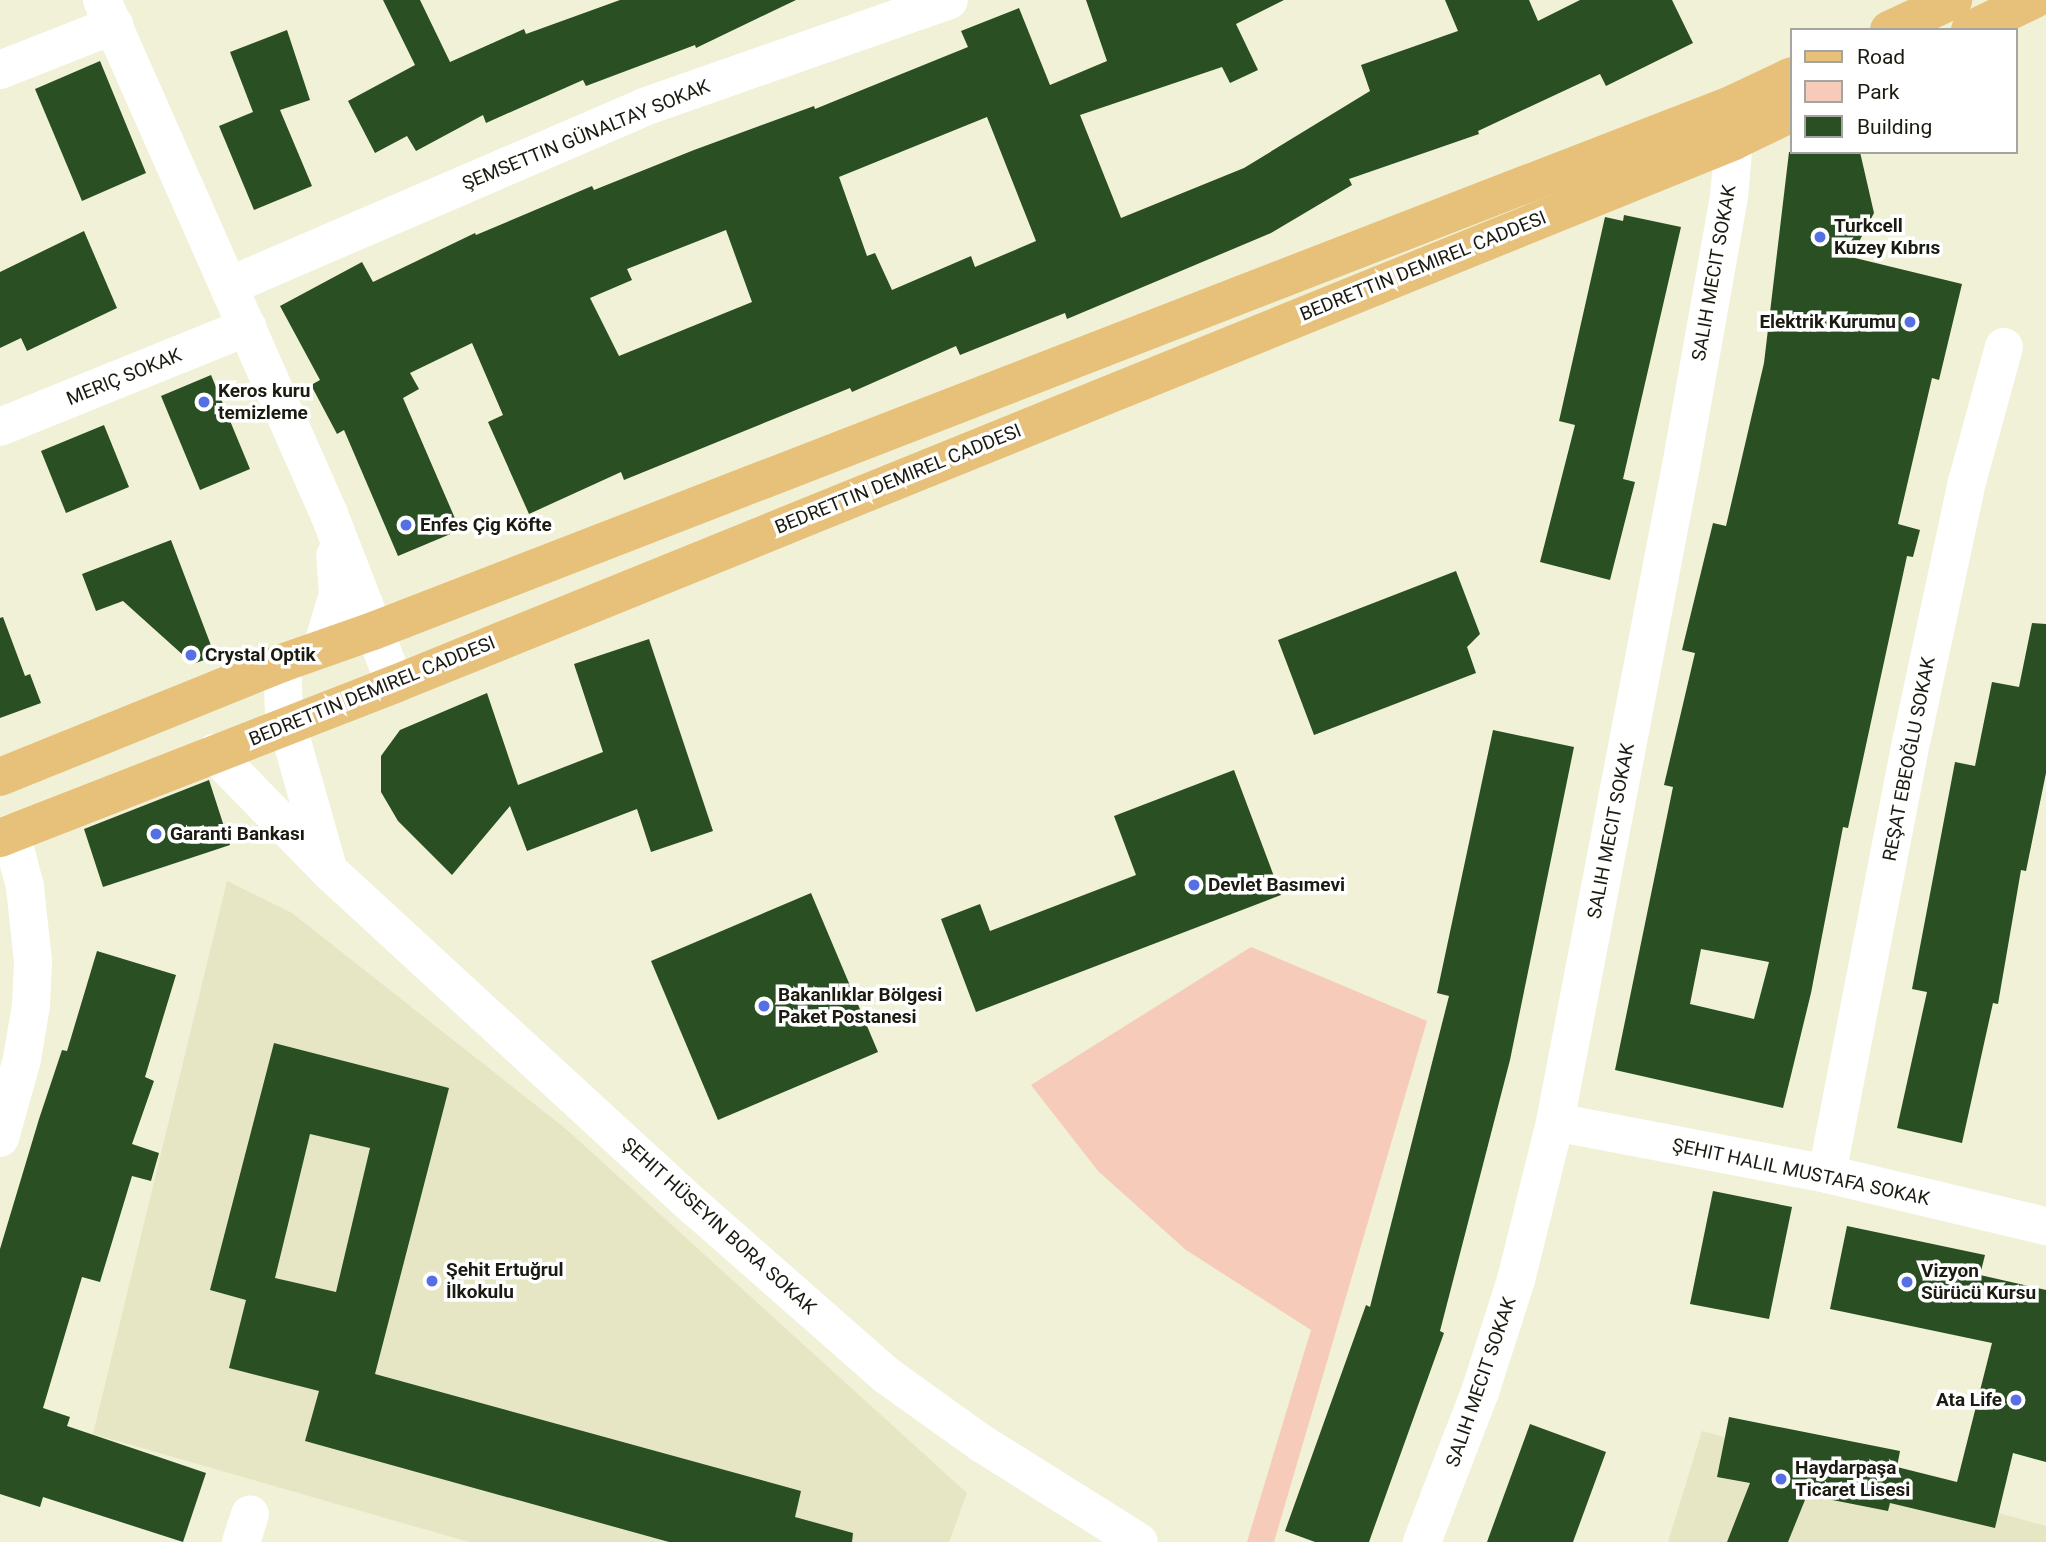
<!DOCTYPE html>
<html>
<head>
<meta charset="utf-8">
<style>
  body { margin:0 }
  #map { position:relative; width:2046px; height:1542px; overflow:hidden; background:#f0f1d6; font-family:Roboto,sans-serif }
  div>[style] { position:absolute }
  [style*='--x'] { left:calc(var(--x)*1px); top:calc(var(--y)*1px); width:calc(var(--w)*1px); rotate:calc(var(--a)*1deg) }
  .built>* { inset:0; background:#e6e6c4 }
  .green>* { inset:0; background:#f6cbba }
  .building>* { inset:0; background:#294f22 }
  .minor>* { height:38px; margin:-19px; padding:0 19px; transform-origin:19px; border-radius:19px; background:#fff }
  .major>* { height:38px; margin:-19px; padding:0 19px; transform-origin:19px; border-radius:19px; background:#e7c07a }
  .dots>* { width:19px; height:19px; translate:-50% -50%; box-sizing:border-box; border:4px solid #fff; border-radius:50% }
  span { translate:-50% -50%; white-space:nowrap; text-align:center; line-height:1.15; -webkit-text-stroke:7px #fff; paint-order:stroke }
  .street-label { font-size:19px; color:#1b1b12 }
  .poi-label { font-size:19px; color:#1b1b12; font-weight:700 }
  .left { translate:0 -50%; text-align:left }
  .right { translate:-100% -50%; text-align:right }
  .legend { position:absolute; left:1790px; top:28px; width:228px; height:126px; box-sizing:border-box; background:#fff; border:2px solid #a4a4a0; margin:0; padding:9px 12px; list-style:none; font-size:21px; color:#1b1b12 }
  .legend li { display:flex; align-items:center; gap:14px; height:35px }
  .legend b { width:35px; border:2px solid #a4a4a0 }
</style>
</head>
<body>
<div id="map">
  <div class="built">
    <div style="clip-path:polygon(227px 881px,292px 913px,566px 1129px,967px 1493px,949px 1542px,469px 1542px,93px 1434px)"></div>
    <div style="clip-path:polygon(1702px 1431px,2046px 1526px,2046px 1542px,1668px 1542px)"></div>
  </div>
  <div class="green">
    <div style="clip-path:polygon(1251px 947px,1427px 1021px,1274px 1542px,1247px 1542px,1311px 1330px,1186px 1250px,1098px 1171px,1031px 1085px)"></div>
  </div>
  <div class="building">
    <div style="clip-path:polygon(383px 0,420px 0,450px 62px,524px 29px,526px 34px,620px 0,796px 0,696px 48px,695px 45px,586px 86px,583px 80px,486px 123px,483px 115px,416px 151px,407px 136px,375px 153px,348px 101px,415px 65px)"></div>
    <div style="clip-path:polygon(evenodd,1086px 0,1284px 0,1236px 24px,1258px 70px,1230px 83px,1222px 67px,1080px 115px,1121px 218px,1244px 168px,1370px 91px,1361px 65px,1458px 31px,1445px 0,1529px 0,1538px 21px,1580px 0,1672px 0,1693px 43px,1606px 86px,1600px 74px,1478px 131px,1479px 134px,1349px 179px,1352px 185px,1271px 233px,1067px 319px,1065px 313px,960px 355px,956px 346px,852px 392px,850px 388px,624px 480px,621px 472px,529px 514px,488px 422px,503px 415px,472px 343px,410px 373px,419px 389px,403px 398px,460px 530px,398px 556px,344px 430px,337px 434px,311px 385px,320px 380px,280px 306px,362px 262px,373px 282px,475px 233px,476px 235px,592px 186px,594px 190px,694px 150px,814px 106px,815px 109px,968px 47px,961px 31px,1019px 8px,1050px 85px,1107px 61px,1086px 0,987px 117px,1036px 241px,975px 267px,971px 256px,892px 290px,875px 253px,867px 256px,839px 177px,987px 117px,1086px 0,726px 230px,752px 302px,619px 356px,590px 298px,632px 280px,627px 269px,726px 230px)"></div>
    <div style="clip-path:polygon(287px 30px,310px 100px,280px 110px,312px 186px,254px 210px,219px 126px,253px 112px,230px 52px)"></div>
    <div style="clip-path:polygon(100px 61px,146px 173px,82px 201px,35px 89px)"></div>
    <div style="clip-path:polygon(evenodd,1789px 152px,1860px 152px,1874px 213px,1851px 257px,1962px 284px,1939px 380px,1932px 378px,1898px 524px,1920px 530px,1913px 557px,1907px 556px,1848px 828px,1843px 827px,1811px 993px,1783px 1108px,1615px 1070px,1673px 787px,1664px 785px,1695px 653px,1682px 650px,1713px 523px,1726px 526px,1764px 363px,1789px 152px,1701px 949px,1769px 962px,1754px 1019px,1690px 1004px,1701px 949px)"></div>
    <div style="clip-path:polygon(1624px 215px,1681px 227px,1623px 479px,1635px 482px,1610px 580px,1540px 562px,1575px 425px,1559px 421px,1605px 217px,1623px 221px)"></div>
    <div style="clip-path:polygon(84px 231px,117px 308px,27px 351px,21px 338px,0 348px,0 272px)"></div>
    <div style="clip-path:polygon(211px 375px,250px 469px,200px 490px,161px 396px)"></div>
    <div style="clip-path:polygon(104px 425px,129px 487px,66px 513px,41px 451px)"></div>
    <div style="clip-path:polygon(171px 540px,215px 656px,193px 664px,123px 601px,96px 611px,82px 574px)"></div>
    <div style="clip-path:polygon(1456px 571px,1480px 634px,1467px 647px,1476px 673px,1314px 735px,1278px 640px)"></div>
    <div style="clip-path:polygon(3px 617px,25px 676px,30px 674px,41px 703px,0 718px,0 618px)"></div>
    <div style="clip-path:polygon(2032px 623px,2046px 624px,2046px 773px,2026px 871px,2021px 870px,1998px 1004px,1993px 1003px,1962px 1143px,1897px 1128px,1927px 992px,1912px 989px,1955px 762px,1975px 766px,1992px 682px,2019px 687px)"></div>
    <div style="clip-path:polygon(649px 639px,713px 831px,651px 852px,637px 809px,527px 851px,510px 806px,452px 875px,398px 821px,381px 792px,381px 756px,400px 730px,487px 693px,518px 785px,603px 752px,574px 664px)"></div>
    <div style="clip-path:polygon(1493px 730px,1574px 747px,1510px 1060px,1440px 1331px,1444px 1333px,1369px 1542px,1315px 1542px,1285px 1531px,1366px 1305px,1370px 1307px,1449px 996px,1437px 993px)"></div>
    <div style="clip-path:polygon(1234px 770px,1281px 895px,976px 1012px,941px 919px,980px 904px,990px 931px,1136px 875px,1114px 816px)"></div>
    <div style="clip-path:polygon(209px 780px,230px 845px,103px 887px,84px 829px)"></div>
    <div style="clip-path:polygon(811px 893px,878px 1052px,718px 1120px,651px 961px)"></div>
    <div style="clip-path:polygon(97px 951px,176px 975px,145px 1077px,154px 1081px,132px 1144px,159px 1153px,151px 1181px,132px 1176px,100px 1282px,82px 1277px,43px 1408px,70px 1417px,67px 1426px,206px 1473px,183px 1542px,43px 1497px,40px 1507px,0 1494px,0 1249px,39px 1119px,62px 1050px,67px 1051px)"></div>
    <div style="clip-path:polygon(evenodd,274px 1043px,449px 1088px,375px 1374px,801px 1491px,795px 1517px,853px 1533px,852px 1542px,669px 1542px,305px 1441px,319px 1391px,229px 1368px,246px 1300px,210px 1290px,274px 1043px,310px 1134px,370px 1148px,336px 1292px,275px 1278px,310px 1134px)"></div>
    <div style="clip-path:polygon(1713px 1191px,1792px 1207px,1769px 1319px,1690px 1304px)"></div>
    <div style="clip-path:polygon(1847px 1226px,1985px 1255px,1980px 1275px,2046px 1290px,2046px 1462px,2013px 1453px,1995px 1528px,1890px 1503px,1888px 1511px,1807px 1495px,1788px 1542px,1727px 1542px,1750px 1483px,1717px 1477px,1729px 1417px,1900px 1451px,1897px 1467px,1957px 1482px,1992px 1343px,1830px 1309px)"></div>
    <div style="clip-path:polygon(1530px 1424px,1606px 1452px,1573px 1542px,1487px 1542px)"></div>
  </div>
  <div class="minor">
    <div style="--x:102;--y:0;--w:562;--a:66.17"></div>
    <div style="--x:329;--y:514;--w:182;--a:68.8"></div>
    <div style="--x:0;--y:70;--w:123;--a:-21.5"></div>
    <div style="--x:229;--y:286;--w:452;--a:-23.3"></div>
    <div style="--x:644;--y:107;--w:323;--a:-19.3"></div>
    <div style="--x:0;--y:427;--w:267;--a:-22"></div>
    <div style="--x:322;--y:648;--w:56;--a:-73.5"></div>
    <div style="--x:338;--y:594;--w:39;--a:-94"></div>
    <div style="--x:282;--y:663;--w:50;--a:87.7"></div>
    <div style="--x:284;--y:713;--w:158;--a:74.2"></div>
    <div style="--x:214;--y:753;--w:165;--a:45.7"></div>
    <div style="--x:329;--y:871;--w:498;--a:42.6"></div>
    <div style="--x:696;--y:1208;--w:253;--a:41.3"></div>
    <div style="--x:886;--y:1375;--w:117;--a:35.6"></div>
    <div style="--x:981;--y:1443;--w:186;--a:32.1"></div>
    <div style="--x:1555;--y:1122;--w:277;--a:10.8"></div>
    <div style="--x:1827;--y:1174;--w:225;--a:13.4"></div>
    <div style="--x:0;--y:1138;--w:82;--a:-74.4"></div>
    <div style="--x:22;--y:1059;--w:55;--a:-80.5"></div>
    <div style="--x:31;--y:1005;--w:43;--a:-87.3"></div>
    <div style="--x:33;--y:962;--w:75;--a:-96.1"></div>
    <div style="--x:25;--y:887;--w:56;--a:-104.5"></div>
    <div style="--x:1827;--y:1174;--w:444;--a:-79"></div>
    <div style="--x:1912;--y:738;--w:262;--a:-77.9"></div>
    <div style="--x:1967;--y:482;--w:140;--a:-74.7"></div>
    <div style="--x:241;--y:1542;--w:29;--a:-72"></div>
    <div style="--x:1422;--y:1542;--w:161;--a:-68.9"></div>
    <div style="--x:1480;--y:1392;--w:118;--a:-72.2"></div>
    <div style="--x:1516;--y:1280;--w:163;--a:-76.1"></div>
    <div style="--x:1555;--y:1122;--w:668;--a:-79.13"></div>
    <div style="--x:1681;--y:466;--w:273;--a:-79.9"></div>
    <div style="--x:1729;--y:197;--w:56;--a:-84.9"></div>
    <div style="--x:1734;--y:141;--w:29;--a:-92"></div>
  </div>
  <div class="major">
    <div style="--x:1889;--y:30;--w:71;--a:-25.1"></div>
    <div style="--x:1970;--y:30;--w:70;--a:-25.5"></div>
    <div style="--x:0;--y:777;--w:304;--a:-22"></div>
    <div style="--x:282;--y:663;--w:96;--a:-19.4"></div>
    <div style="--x:373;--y:631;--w:1459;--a:-21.18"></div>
    <div style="--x:1733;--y:104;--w:65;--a:-25.4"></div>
    <div style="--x:0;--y:838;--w:424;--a:-21.3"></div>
    <div style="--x:395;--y:684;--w:1445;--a:-22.07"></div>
    <div style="--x:1734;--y:141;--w:64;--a:-25.8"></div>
  </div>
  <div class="dots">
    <div style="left:1820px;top:237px;background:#576fe5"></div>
    <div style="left:1910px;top:322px;background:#576fe5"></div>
    <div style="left:204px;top:402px;background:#576fe5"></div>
    <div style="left:406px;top:525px;background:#576fe5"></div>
    <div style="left:191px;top:655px;background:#576fe5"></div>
    <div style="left:156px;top:834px;background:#576fe5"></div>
    <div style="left:1194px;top:885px;background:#576fe5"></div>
    <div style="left:764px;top:1006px;background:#576fe5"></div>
    <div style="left:432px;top:1281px;background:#576fe5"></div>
    <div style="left:1907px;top:1282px;background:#576fe5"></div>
    <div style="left:2016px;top:1400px;background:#576fe5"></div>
    <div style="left:1781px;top:1479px;background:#576fe5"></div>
  </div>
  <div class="street-label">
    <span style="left:586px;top:135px;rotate:-22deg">ŞEMSETTIN GÜNALTAY SOKAK</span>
    <span style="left:1423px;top:266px;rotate:-22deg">BEDRETTIN DEMIREL CADDESI</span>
    <span style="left:1714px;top:273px;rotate:-80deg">SALIH MECIT SOKAK</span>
    <span style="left:124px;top:377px;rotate:-22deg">MERIÇ SOKAK</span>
    <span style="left:898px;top:479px;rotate:-22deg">BEDRETTIN DEMIREL CADDESI</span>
    <span style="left:372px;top:691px;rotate:-22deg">BEDRETTIN DEMIREL CADDESI</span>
    <span style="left:1909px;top:759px;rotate:-79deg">REŞAT EBEOĞLU SOKAK</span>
    <span style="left:1611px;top:831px;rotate:-79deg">SALIH MECIT SOKAK</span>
    <span style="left:1801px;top:1172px;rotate:12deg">ŞEHIT HALIL MUSTAFA SOKAK</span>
    <span style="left:719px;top:1226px;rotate:42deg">ŞEHIT HÜSEYIN BORA SOKAK</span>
    <span style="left:1481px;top:1382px;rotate:-71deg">SALIH MECIT SOKAK</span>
  </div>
  <div class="poi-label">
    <span class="left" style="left:1834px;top:237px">Turkcell<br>Kuzey Kıbrıs</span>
    <span class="right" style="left:1896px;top:322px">Elektrik Kurumu</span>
    <span class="left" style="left:218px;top:402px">Keros kuru<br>temizleme</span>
    <span class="left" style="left:420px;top:525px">Enfes Çig Köfte</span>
    <span class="left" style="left:205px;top:655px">Crystal Optik</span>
    <span class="left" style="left:170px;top:834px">Garanti Bankası</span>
    <span class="left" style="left:1208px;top:885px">Devlet Basımevi</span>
    <span class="left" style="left:778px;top:1006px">Bakanlıklar Bölgesi<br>Paket Postanesi</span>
    <span class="left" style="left:446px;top:1281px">Şehit Ertuğrul<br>İlkokulu</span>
    <span class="left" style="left:1921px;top:1282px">Vizyon<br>Sürücü Kursu</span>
    <span class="right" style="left:2002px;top:1400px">Ata Life</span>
    <span class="left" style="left:1795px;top:1479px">Haydarpaşa<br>Ticaret Lisesi</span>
  </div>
  <ul class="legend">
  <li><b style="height:9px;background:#e7c07a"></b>Road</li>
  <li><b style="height:19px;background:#f6cbba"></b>Park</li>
  <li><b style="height:19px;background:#294f22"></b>Building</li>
  </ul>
</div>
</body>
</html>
